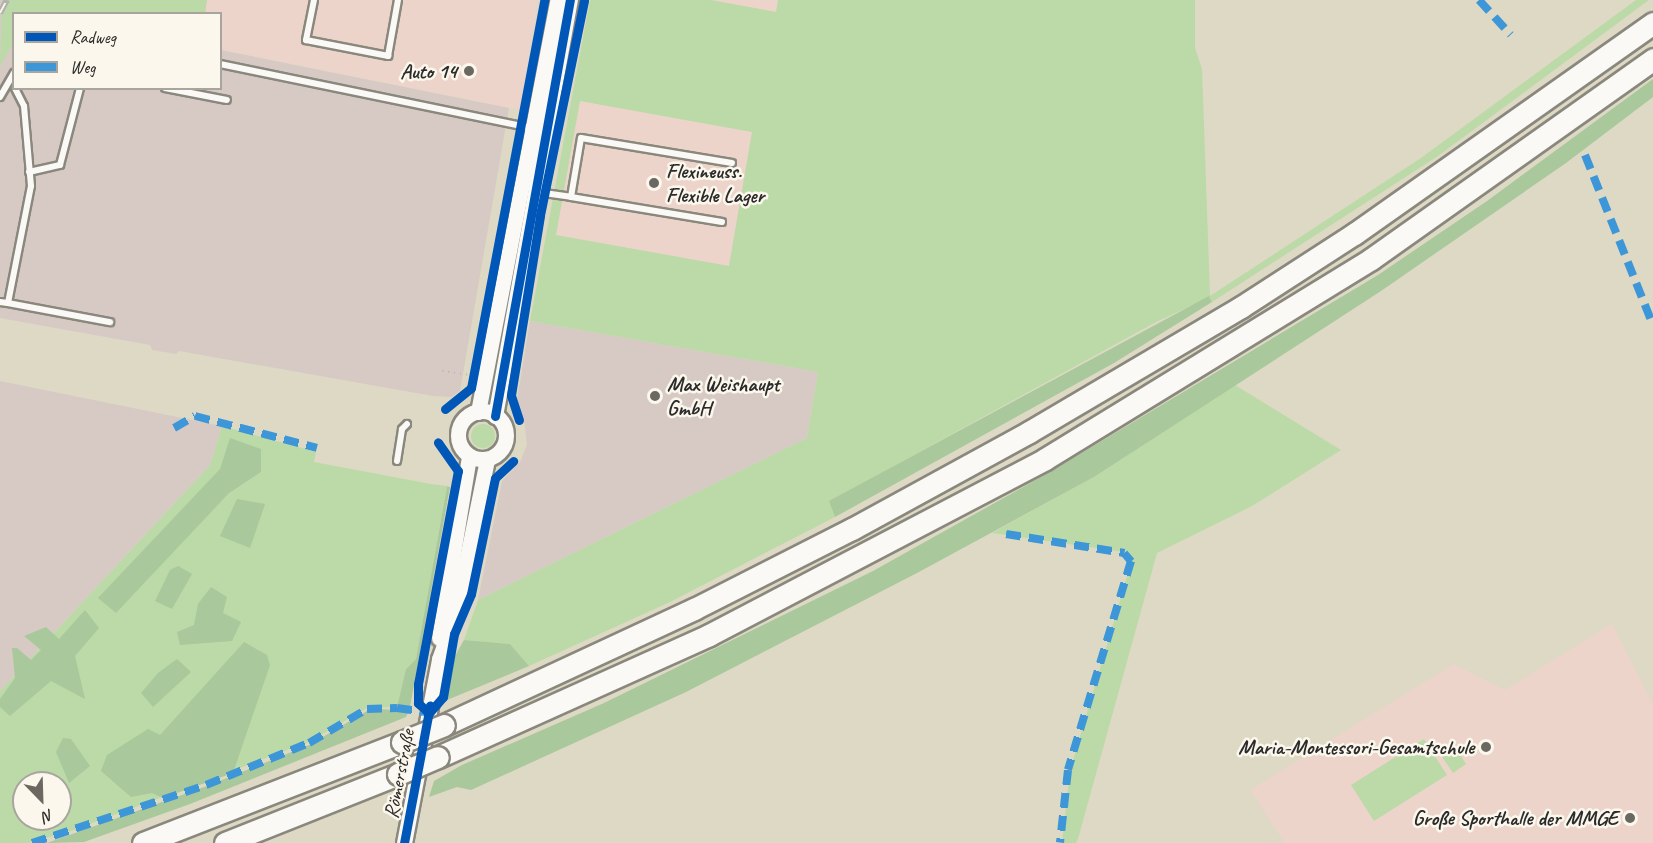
<!DOCTYPE html>
<html>
<head>
<meta charset="utf-8">
<style>
  body { margin:0 }
  #map { position:relative; width:1653px; height:843px; overflow:hidden; background:#ded9c4; font-family:Caveat,sans-serif }
  div>[style] { position:absolute }
  [style*='--x'] { left:calc(var(--x)*1px); top:calc(var(--y)*1px); width:calc(var(--w)*1px); rotate:calc(var(--a)*1deg) }
  .built>* { inset:0; background:#ecd4ca }
  .industrial>* { inset:0; background:#d7cac5 }
  .green>* { inset:0; background:#bbdaa7 }
  .round { border-radius:50% }
  .forest>* { inset:0; background:#a9c89b }
  .path>* { height:2px; margin-top:-1px; transform-origin:0; background:repeating-linear-gradient(90deg,#bbbab6 0 1.5px,transparent 0 6px) }
  .roads { filter:drop-shadow(2px 0 #8a887d) drop-shadow(-2px 0 #8a887d) drop-shadow(0 2px #8a887d) drop-shadow(0 -2px #8a887d) }
  .service>* { height:6px; margin:-3px; padding:0 3px; transform-origin:3px; border-radius:3px; background:#faf9f6 }
  .tertiary>* { height:15px; margin:-7.5px; padding:0 7.5px; transform-origin:7.5px; border-radius:7.5px; background:#faf9f6 }
  .tertiary>.ring { margin:-7.5px; padding:0; box-sizing:content-box; background:none; border:15px solid #faf9f6; border-radius:50% }
  .motorway>* { height:21px; margin:-10.5px; padding:0 10.5px; transform-origin:10.5px; border-radius:10.5px; background:#faf9f6 }
  .rail>* { height:6px; margin-top:-3px; transform-origin:0; background:repeating-linear-gradient(90deg,#fbf7ec 0 11px,#b2b1ae 0 22px); box-sizing:border-box; border-block:2px solid #b2b1ae }
  .bridges { filter:drop-shadow(2px 0 #8a887d) drop-shadow(-2px 0 #8a887d) drop-shadow(0 2px #8a887d) drop-shadow(0 -2px #8a887d) }
  .motorway-bridge>* { height:21px; margin:-10.5px; padding:0 10.5px; transform-origin:10.5px; border-radius:10.5px; background:#faf9f6 }
  .quiet>* { height:8px; margin-top:-4px; transform-origin:0; background:repeating-linear-gradient(90deg,#3c96d7 0 15px,transparent 0 23px) }
  .cycleway>* { height:9px; margin:-4.5px; padding:0 4.5px; transform-origin:4.5px; border-radius:4.5px; background:#0057b8 }
  .dots>* { width:16px; height:16px; translate:-50% -50%; box-sizing:border-box; border:3px solid #fbf7ec; border-radius:50% }
  span { translate:-50% -50%; white-space:nowrap; text-align:center; line-height:1.15; -webkit-text-stroke:5px #fbf7ec; paint-order:stroke }
  .poi-label { font-size:21px; color:#2b2b2b; font-weight:700 }
  .right { translate:-100% -50%; text-align:right }
  .left { translate:0 -50%; text-align:left }
  .street-label { font-size:21px; color:#2b2b2b }
  .legend { position:absolute; left:12px; top:12px; width:210px; height:78px; box-sizing:border-box; background:#fbf7ec; border:2px solid #a8a59f; margin:0; padding:8px 10px; list-style:none; font-size:18px; color:#2b2b2b }
  .legend li { display:flex; align-items:center; gap:12px; height:30px }
  .legend b { width:30px; border:2px solid #a8a59f }
  .north { position:absolute; left:12px; top:771px; width:60px; height:60px; box-sizing:border-box; background:#fbf7ec; border:2px solid #a8a59f; border-radius:50%; rotate:157deg; font-size:16px; font-weight:700; line-height:24px; text-align:center; color:#2b2b2b }
  .north::after { content:''; display:block; margin:auto; width:21px; height:27px; background:#6a6861; clip-path:polygon(50% 0,100% 100%,50% 72%,0 100%) }
</style>
</head>
<body>
<div id="map">
  <div class="built">
    <div style="clip-path:polygon(207px 0,538px 0,520px 110px,221px 50px,220px 14px,205px 14px)"></div>
    <div style="clip-path:polygon(711px 0,778px 0,776px 12px)"></div>
    <div style="clip-path:polygon(579px 101px,752px 132px,729px 266px,556px 235px)"></div>
    <div style="clip-path:polygon(1612px 624px,1653px 704px,1653px 843px,1285px 843px,1250px 790px,1454px 664px,1505px 690px)"></div>
  </div>
  <div class="industrial">
    <div style="clip-path:polygon(0 0,207px 0,205px 13px,14px 14px,14px 88px,220px 88px,221px 50px,509px 108px,460px 391px,451px 397px,433px 396px,179px 351px,176px 354px,152px 350px,150px 345px,0 318px)"></div>
    <div style="clip-path:polygon(530px 321px,818px 372px,807px 438px,478px 600px,502px 481px,520px 462px,527px 445px,524px 419px,517px 400px)"></div>
    <div style="clip-path:polygon(0 381px,222px 426px,210px 465px,0 691px)"></div>
  </div>
  <div class="green">
    <div style="clip-path:polygon(2px 0,207px 0,205px 13px,14px 14px,13px 43px,0 67px)"></div>
    <div style="clip-path:polygon(evenodd,590px 0,711px 0,776px 12px,778px 0,1195px 0,1195px 48px,1202px 69px,1210px 296px,1421px 158px,1636px 0,1649px 0,1438px 156px,1212px 302px,1210px 297px,1156px 322px,830px 501px,835px 517px,670px 602px,529px 666px,510px 644px,464px 640px,478px 600px,807px 438px,818px 372px,530px 321px,590px 0,580px 101px,752px 132px,729px 266px,556px 235px,580px 101px)"></div>
    <div style="clip-path:polygon(1235px 385px,1341px 450px,1252px 506px,1157px 553px,1078px 839px,1076px 843px,1062px 843px,1070px 770px,1132px 560px,1124px 552px,992px 533px,1094px 477px)"></div>
    <div class="round" style="left:471px;top:424px;width:24px;height:24px"></div>
    <div style="clip-path:polygon(evenodd,222px 426px,316px 452px,314px 462px,447px 487px,416px 659px,406px 669px,397px 707px,367px 708px,309px 742px,74px 830px,29px 843px,0 843px,0 691px,210px 465px,222px 426px,24px 783px,60px 783px,60px 819px,24px 819px,24px 783px)"></div>
    <div style="clip-path:polygon(1424px 739px,1447px 775px,1374px 821px,1351px 785px)"></div>
    <div style="clip-path:polygon(1452px 742px,1466px 764px,1453px 773px,1438px 751px)"></div>
  </div>
  <div class="forest">
    <div style="clip-path:polygon(1653px 79px,1653px 97px,1566px 163px,1381px 291px,1094px 477px,917px 573px,686px 692px,471px 790px,457px 787px,429px 797px,434px 781px,462px 765px,604px 703px,873px 571px,1050px 472px,1378px 275px,1487px 201px)"></div>
    <div style="clip-path:polygon(1209px 296px,1212px 302px,1114px 363px,835px 517px,829px 501px)"></div>
    <div style="clip-path:polygon(230px 438px,261px 449px,261px 472px,229px 493px,116px 613px,98px 598px,220px 469px)"></div>
    <div style="clip-path:polygon(432px 484px,450px 487px,410px 707px,397px 707px,406px 669px,416px 659px,447px 487px)"></div>
    <div style="clip-path:polygon(237px 499px,265px 504px,250px 548px,220px 536px)"></div>
    <div style="clip-path:polygon(178px 566px,192px 574px,172px 609px,155px 601px,170px 570px)"></div>
    <div style="clip-path:polygon(211px 587px,227px 597px,223px 613px,241px 622px,232px 641px,180px 645px,177px 632px,194px 625px,198px 604px)"></div>
    <div style="clip-path:polygon(85px 610px,99px 628px,75px 656px,85px 699px,51px 681px,10px 716px,0 707px,0 699px,15px 678px,12px 648px,17px 648px,31px 660px,41px 650px,24px 636px,46px 627px,59px 639px)"></div>
    <div style="clip-path:polygon(464px 640px,510px 644px,529px 666px,447px 700px,455px 656px)"></div>
    <div style="clip-path:polygon(244px 642px,267px 655px,270px 665px,233px 773px,163px 798px,152px 793px,131px 797px,101px 771px,107px 755px,148px 729px,160px 735px)"></div>
    <div style="clip-path:polygon(177px 659px,191px 672px,153px 707px,141px 693px,158px 673px)"></div>
    <div style="clip-path:polygon(380px 709px,409px 711px,406px 717px,190px 804px,84px 842px,47px 843px,207px 786px,309px 745px,367px 711px)"></div>
    <div style="clip-path:polygon(63px 738px,71px 739px,90px 766px,69px 783px,56px 752px)"></div>
  </div>
  <div class="path">
    <div style="--x:442;--y:371;--w:28;--a:8"></div>
  </div>
  <div class="roads">
    <div class="service">
      <div style="--x:314;--y:0;--w:41;--a:101.3"></div>
      <div style="--x:306;--y:40;--w:84;--a:11"></div>
      <div style="--x:388;--y:56;--w:57;--a:-79.9"></div>
      <div style="--x:220;--y:64;--w:318;--a:11.6"></div>
      <div style="--x:165;--y:88;--w:63;--a:11"></div>
      <div style="--x:0;--y:97;--w:28;--a:-60"></div>
      <div style="--x:29;--y:172;--w:32;--a:-13"></div>
      <div style="--x:60;--y:165;--w:80;--a:-75.4"></div>
      <div style="--x:537;--y:192;--w:34;--a:8"></div>
      <div style="--x:722;--y:222;--w:153;--a:-170.6"></div>
      <div style="--x:571;--y:197;--w:60;--a:-80.4"></div>
      <div style="--x:581;--y:138;--w:153;--a:9.4"></div>
      <div style="--x:0;--y:302;--w:8;--a:7"></div>
      <div style="--x:8;--y:303;--w:119;--a:-78.9"></div>
      <div style="--x:31;--y:186;--w:80;--a:-95"></div>
      <div style="--x:24;--y:106;--w:20;--a:-117"></div>
      <div style="--x:8;--y:303;--w:104;--a:10.6"></div>
      <div style="--x:397;--y:461;--w:32;--a:-81"></div>
      <div style="--x:402;--y:429;--w:7;--a:-45"></div>
    </div>
    <div class="tertiary">
      <div class="ring" style="left:458px;top:411px;width:33px;height:33px"></div>
      <div style="--x:478;--y:412;--w:420;--a:-79.1"></div>
      <div style="--x:495;--y:416;--w:423;--a:-79.8"></div>
      <div style="--x:439;--y:638;--w:184;--a:-80.6"></div>
      <div style="--x:404;--y:843;--w:187;--a:-79.2"></div>
      <div style="--x:439;--y:659;--w:50;--a:-70.1"></div>
      <div style="--x:456;--y:612;--w:156;--a:-78.5"></div>
    </div>
    <div class="motorway">
      <div style="--x:444;--y:725;--w:276;--a:-24.9"></div>
      <div style="--x:694;--y:609;--w:177;--a:-26.9"></div>
      <div style="--x:852;--y:529;--w:202;--a:-28.7"></div>
      <div style="--x:1029;--y:432;--w:246;--a:-30.5"></div>
      <div style="--x:1241;--y:307;--w:135;--a:-32.9"></div>
      <div style="--x:1354;--y:234;--w:366;--a:-35.2"></div>
      <div style="--x:438;--y:757;--w:297;--a:-24.2"></div>
      <div style="--x:709;--y:635;--w:379;--a:-27.6"></div>
      <div style="--x:1045;--y:459;--w:382;--a:-31.5"></div>
      <div style="--x:1371;--y:259;--w:346;--a:-35.3"></div>
      <div style="--x:143;--y:843;--w:278;--a:-21.3"></div>
      <div style="--x:225;--y:843;--w:186;--a:-21.7"></div>
    </div>
  </div>
  <div class="rail">
    <div style="--x:0;--y:13;--w:15;--a:-62"></div>
  </div>
  <div class="bridges">
    <div class="motorway-bridge">
      <div style="--x:402;--y:742;--w:45;--a:-22"></div>
      <div style="--x:398;--y:774;--w:43;--a:-23"></div>
    </div>
  </div>
  <div class="quiet">
    <div style="--x:1479;--y:0;--w:47;--a:47.6"></div>
    <div style="--x:1585;--y:155;--w:183;--a:68.2"></div>
    <div style="--x:174;--y:428;--w:24;--a:-30"></div>
    <div style="--x:195;--y:416;--w:126;--a:14.7"></div>
    <div style="--x:1006;--y:534;--w:120;--a:9.1"></div>
    <div style="--x:1124;--y:553;--w:11;--a:49"></div>
    <div style="--x:1131;--y:561;--w:218;--a:106.8"></div>
    <div style="--x:1068;--y:770;--w:73;--a:96.3"></div>
    <div style="--x:32;--y:843;--w:183;--a:-18.4"></div>
    <div style="--x:206;--y:785;--w:111;--a:-22.2"></div>
    <div style="--x:309;--y:743;--w:67;--a:-30.4"></div>
    <div style="--x:367;--y:709;--w:30;--a:-2"></div>
    <div style="--x:397;--y:708;--w:29;--a:8"></div>
  </div>
  <div class="cycleway">
    <div style="--x:445;--y:409;--w:33;--a:-39"></div>
    <div style="--x:471;--y:388;--w:395;--a:-79.3"></div>
    <div style="--x:495;--y:416;--w:423;--a:-79.8"></div>
    <div style="--x:519;--y:420;--w:26;--a:-108"></div>
    <div style="--x:511;--y:395;--w:182;--a:-80.8"></div>
    <div style="--x:540;--y:215;--w:219;--a:-78.4"></div>
    <div style="--x:429;--y:713;--w:15;--a:-138"></div>
    <div style="--x:418;--y:703;--w:19;--a:-90"></div>
    <div style="--x:418;--y:684;--w:217;--a:-79.4"></div>
    <div style="--x:458;--y:471;--w:35;--a:-125"></div>
    <div style="--x:429;--y:713;--w:21;--a:-49"></div>
    <div style="--x:443;--y:697;--w:64;--a:-80.1"></div>
    <div style="--x:454;--y:634;--w:43;--a:-67"></div>
    <div style="--x:471;--y:594;--w:118;--a:-78.3"></div>
    <div style="--x:495;--y:478;--w:25;--a:-43"></div>
    <div style="--x:404;--y:843;--w:140;--a:-79.3"></div>
  </div>
  <div class="dots">
    <div style="left:469px;top:71px;background:#6a6861"></div>
    <div style="left:654px;top:183px;background:#6a6861"></div>
    <div style="left:655px;top:396px;background:#6a6861"></div>
    <div style="left:1486px;top:747px;background:#6a6861"></div>
    <div style="left:1630px;top:818px;background:#6a6861"></div>
  </div>
  <div class="poi-label">
    <span class="right" style="left:457px;top:71px">Auto 14</span>
    <span class="left" style="left:666px;top:183px">Flexineuss.<br>Flexible Lager</span>
    <span class="left" style="left:667px;top:396px">Max Weishaupt<br>GmbH</span>
    <span class="right" style="left:1474px;top:747px">Maria-Montessori-Gesamtschule</span>
    <span class="right" style="left:1618px;top:818px">Große Sporthalle der MMGE</span>
  </div>
  <div class="street-label">
    <span style="left:399px;top:774px;rotate:-79deg">Römerstraße</span>
  </div>
  <ul class="legend">
  <li><b style="height:8px;background:#0057b8"></b>Radweg</li>
  <li><b style="height:8px;background:#3c96d7"></b>Weg</li>
  </ul>
  <div class="north">N</div>
</div>
</body>
</html>
